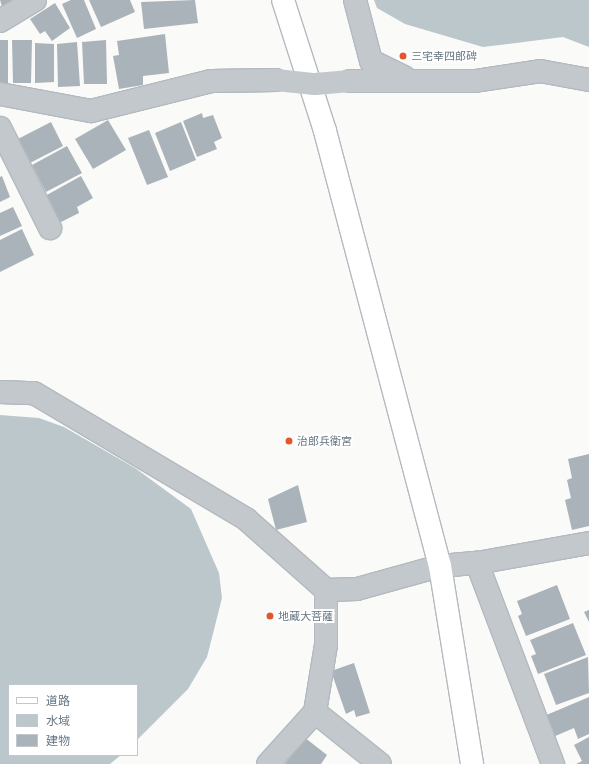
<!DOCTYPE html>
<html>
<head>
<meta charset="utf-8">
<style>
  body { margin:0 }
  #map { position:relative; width:589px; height:764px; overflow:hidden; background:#fafaf8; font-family:"Archivo Narrow","Noto Sans JP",sans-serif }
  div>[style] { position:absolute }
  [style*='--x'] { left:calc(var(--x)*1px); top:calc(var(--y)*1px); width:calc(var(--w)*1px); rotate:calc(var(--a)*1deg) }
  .water>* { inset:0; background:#bbc7cb }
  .building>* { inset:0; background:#aab3b9 }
  .roads { filter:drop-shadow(1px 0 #b3babf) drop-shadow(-1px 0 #b3babf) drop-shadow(0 1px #b3babf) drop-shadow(0 -1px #b3babf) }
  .street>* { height:22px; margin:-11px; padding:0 11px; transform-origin:11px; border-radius:11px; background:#c3c8cc }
  .secondary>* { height:22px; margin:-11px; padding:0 11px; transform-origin:11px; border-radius:11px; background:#fff }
  .street-bridge>* { height:22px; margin:-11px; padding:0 11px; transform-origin:11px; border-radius:11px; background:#c3c8cc }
  .dots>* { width:11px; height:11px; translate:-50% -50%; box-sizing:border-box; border:2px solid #fff; border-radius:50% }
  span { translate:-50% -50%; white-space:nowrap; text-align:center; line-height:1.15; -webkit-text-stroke:4px #fff; paint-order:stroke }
  .poi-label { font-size:11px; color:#657683 }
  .left { translate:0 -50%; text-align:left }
  .legend { position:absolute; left:8px; top:684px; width:130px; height:72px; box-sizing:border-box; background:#fff; border:1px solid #c1c8cd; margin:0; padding:5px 7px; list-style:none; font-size:12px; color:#657683 }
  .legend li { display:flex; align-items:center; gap:8px; height:20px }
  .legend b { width:20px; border:1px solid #c1c8cd }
</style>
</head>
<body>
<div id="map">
  <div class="water">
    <div style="clip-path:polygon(374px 0,589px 0,589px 47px,563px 37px,483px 47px,405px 24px,377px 8px)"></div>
    <div style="clip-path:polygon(0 415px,39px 418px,64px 427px,135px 468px,191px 509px,219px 573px,222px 598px,207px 657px,188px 689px,137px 740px,137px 685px,9px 685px,9px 755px,121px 755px,110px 764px,0 764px)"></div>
  </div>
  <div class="building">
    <div style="clip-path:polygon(0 0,20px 0,3px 10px)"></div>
    <div style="clip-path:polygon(71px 0,84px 0,96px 29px,77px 38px,62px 4px)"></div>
    <div style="clip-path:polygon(89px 0,130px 0,135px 12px,101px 27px)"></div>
    <div style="clip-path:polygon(195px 0,198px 23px,144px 29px,141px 2px)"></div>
    <div style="clip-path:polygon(55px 3px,70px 28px,52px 41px,45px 31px,40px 34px,30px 19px)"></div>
    <div style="clip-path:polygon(165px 34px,169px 73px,143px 76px,143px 85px,119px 89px,113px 56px,119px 55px,117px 41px)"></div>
    <div style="clip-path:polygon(0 40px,8px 40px,8px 83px,0 83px)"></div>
    <div style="clip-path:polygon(12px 40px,32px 40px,31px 83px,13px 83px)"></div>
    <div style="clip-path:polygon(106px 40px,107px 84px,84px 84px,82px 42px)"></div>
    <div style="clip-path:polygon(77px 42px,80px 86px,58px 87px,57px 44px)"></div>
    <div style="clip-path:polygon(35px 43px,54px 44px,54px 82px,35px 83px)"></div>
    <div style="clip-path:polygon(202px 113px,203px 118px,213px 115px,222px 138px,214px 142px,217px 149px,197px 157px,183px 121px)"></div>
    <div style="clip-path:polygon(108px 120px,126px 150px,93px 169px,75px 139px)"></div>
    <div style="clip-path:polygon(51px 122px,63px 146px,26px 165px,14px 141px)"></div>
    <div style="clip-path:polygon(181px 122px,196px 160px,170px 171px,155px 133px)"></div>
    <div style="clip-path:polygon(149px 130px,168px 177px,147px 185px,128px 138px)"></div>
    <div style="clip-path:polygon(67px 146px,82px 173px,46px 192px,32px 165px)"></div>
    <div style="clip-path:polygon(2px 176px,10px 197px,0 202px,0 177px)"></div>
    <div style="clip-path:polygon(81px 176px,93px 198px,77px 207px,79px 213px,59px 223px,45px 196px)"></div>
    <div style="clip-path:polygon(13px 207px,22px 226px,0 236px,0 213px)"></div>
    <div style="clip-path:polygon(22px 229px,34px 255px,0 272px,0 240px)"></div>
    <div style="clip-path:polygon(589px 454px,589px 526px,572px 530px,565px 500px,571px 498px,567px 480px,572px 478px,568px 459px)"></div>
    <div style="clip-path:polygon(298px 485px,307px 522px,276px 530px,268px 499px)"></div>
    <div style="clip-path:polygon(557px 585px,570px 619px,526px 636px,518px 616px,522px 614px,517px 601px)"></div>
    <div style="clip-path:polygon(589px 610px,589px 622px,584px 612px)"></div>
    <div style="clip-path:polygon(573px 623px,586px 655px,538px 674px,531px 656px,536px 654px,530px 640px)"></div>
    <div style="clip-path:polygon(588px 657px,589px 693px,556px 705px,544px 674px)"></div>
    <div style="clip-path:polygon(354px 663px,370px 713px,356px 717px,354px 710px,346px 714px,331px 671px)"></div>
    <div style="clip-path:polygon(589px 697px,589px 734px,578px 739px,574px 728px,553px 737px,544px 716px)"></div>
    <div style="clip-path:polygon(304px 737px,327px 755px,321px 764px,285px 764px)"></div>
    <div style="clip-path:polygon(589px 737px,589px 764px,576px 764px,582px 761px,574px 745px)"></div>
  </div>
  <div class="roads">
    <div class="street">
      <div style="--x:355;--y:0;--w:63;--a:75.3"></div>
      <div style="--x:371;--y:61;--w:37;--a:26"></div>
      <div style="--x:0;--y:21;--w:41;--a:-31"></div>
      <div style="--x:350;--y:81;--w:125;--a:0"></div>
      <div style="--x:475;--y:81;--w:66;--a:-8.7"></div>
      <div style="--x:540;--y:71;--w:50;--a:10.4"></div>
      <div style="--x:0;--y:94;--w:93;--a:10.6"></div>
      <div style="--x:91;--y:111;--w:124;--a:-14"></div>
      <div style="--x:211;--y:81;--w:65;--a:-0.9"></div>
      <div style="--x:0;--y:128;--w:112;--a:63.4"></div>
      <div style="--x:0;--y:392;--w:34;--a:2"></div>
      <div style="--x:34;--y:393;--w:247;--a:30.7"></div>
      <div style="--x:246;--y:519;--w:107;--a:41.6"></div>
      <div style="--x:326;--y:590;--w:31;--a:-2"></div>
      <div style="--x:357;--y:589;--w:86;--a:-15.5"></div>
      <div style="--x:440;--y:566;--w:37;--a:-5"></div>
      <div style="--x:477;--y:563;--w:114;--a:-10.1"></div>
      <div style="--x:477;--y:563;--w:215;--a:69.3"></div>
      <div style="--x:315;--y:712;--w:68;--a:-80.7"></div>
      <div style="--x:326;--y:645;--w:55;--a:-90"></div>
      <div style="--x:268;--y:764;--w:70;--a:-47.9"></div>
      <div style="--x:315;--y:712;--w:83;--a:38.7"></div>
    </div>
    <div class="secondary">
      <div style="--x:283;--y:0;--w:138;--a:72.2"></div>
      <div style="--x:325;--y:131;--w:450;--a:75.2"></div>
      <div style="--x:440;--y:566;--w:201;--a:80.8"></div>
    </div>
  </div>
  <div class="street-bridge">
    <div style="--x:276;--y:80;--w:39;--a:6"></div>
    <div style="--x:315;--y:84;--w:35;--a:-5"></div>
  </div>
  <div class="dots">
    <div style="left:403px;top:56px;background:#e4572e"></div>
    <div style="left:289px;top:441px;background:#e4572e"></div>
    <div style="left:270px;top:616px;background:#e4572e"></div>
  </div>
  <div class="poi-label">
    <span class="left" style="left:411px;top:56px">三宅幸四郎碑</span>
    <span class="left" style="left:297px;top:441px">治郎兵衛宮</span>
    <span class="left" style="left:278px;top:616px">地蔵大菩薩</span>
  </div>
  <ul class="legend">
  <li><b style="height:5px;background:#fff"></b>道路</li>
  <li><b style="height:11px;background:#bbc7cb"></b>水域</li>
  <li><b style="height:11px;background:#aab3b9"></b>建物</li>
  </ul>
</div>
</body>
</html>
